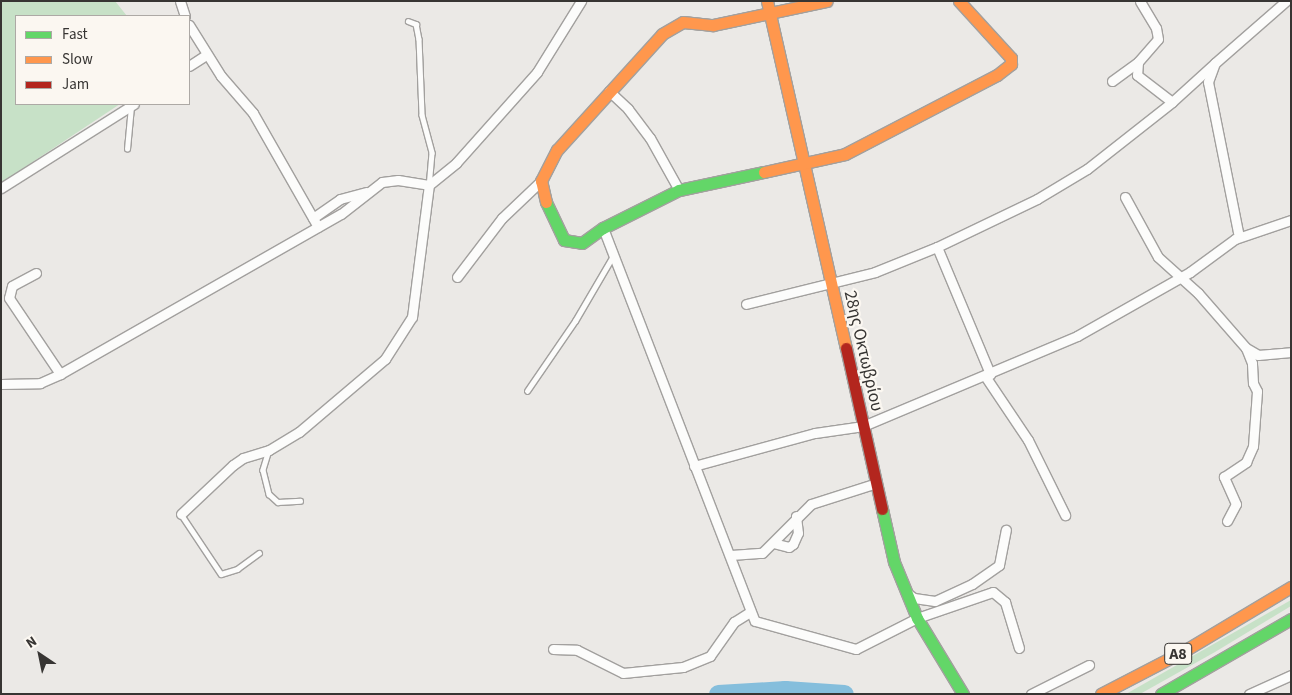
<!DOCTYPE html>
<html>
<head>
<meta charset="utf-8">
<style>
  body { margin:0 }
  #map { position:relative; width:1292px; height:695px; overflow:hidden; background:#ebe9e6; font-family:"Source Sans 3",sans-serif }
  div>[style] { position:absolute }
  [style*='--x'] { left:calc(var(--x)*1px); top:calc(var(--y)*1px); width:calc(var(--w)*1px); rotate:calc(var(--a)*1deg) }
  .green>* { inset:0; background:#c7e1c7 }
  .river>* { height:19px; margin:-9.5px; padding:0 9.5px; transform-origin:9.5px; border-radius:9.5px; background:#85bedc }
  .roads { filter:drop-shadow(1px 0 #a2a09e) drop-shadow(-1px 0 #a2a09e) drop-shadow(0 1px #a2a09e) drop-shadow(0 -1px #a2a09e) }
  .lane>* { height:4.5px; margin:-2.25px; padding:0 2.25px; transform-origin:2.25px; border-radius:2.25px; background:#fcfcfb }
  .street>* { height:9px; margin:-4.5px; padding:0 4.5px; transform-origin:4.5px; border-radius:4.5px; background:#fcfcfb }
  .fast>* { height:11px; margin:-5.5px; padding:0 5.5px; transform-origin:5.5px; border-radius:5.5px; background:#63d668 }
  .slow>* { height:11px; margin:-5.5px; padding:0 5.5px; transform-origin:5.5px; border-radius:5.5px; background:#ff974d }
  .jam>* { height:11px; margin:-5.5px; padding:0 5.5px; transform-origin:5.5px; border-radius:5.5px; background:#b3261e }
  span { translate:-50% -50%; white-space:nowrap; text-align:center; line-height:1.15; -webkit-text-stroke:4.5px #fbf7f1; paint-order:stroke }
  .shield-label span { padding:1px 4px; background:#fbf7f1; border:1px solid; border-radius:4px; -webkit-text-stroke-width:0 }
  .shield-label { font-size:16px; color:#373533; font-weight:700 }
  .street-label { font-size:18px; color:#373533 }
  .frame { position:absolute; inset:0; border:2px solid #373533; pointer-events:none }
  .legend { position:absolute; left:15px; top:15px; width:175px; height:90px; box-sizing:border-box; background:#fbf7f1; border:1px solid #ada9a5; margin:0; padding:6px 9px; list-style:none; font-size:15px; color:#373533 }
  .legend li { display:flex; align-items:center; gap:10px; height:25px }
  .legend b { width:25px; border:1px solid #ada9a5 }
  .north { position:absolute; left:15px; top:630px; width:50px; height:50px; -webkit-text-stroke:4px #fbf7f1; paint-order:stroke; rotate:326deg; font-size:14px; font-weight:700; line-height:20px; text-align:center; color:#373533 }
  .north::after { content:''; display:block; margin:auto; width:18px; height:22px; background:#373533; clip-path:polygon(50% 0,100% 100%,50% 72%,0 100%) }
</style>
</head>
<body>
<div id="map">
  <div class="green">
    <div style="clip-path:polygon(1px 1px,115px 1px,127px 16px,16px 16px,16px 104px,120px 104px,1px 183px)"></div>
    <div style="clip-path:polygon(1291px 600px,1291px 606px,1215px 652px,1140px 694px,1126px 694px)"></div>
  </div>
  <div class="river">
    <div style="--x:718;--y:694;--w:67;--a:-3.4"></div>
    <div style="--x:785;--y:690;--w:59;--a:3.9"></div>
  </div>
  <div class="roads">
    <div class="lane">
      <div style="--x:408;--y:21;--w:9;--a:21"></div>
      <div style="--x:416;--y:24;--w:15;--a:79"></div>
      <div style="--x:419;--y:39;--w:76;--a:87.7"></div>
      <div style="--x:422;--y:115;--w:39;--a:75"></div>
      <div style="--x:432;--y:153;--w:32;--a:95"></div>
      <div style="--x:127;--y:149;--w:42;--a:-84.6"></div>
      <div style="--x:527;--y:391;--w:85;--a:-55.6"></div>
      <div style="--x:575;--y:321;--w:75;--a:-59.7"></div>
      <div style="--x:269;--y:450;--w:21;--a:107"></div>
      <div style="--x:263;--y:470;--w:25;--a:76"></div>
      <div style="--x:269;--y:494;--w:12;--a:42"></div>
      <div style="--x:278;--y:502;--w:22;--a:-3"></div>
      <div style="--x:181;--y:514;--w:72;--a:56.3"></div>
      <div style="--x:221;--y:574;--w:17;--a:-17"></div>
      <div style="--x:237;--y:569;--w:27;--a:-36"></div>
    </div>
    <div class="street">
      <div style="--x:180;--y:1;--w:16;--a:72"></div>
      <div style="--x:189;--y:25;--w:60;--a:57.9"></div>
      <div style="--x:221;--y:76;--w:49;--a:49.1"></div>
      <div style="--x:253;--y:113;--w:131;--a:60.3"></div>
      <div style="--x:1138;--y:62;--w:13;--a:94"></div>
      <div style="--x:1137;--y:75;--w:44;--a:37.6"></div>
      <div style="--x:189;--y:66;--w:20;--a:-33"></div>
      <div style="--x:1112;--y:81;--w:32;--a:-36"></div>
      <div style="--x:1138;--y:62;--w:30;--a:-49"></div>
      <div style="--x:1158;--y:39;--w:11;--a:-100"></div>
      <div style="--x:1156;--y:28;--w:31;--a:-121"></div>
      <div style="--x:609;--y:91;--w:26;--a:43"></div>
      <div style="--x:628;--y:109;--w:36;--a:53"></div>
      <div style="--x:650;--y:138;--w:60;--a:60.9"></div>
      <div style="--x:1;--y:188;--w:157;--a:-32.3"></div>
      <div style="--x:1125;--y:197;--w:68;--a:61.2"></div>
      <div style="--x:1158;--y:257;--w:54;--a:42"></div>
      <div style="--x:1198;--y:293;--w:73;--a:48.9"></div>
      <div style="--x:1246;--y:348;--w:14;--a:30"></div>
      <div style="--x:1258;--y:355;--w:33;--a:-5"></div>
      <div style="--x:313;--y:218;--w:33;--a:-35"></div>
      <div style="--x:340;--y:199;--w:27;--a:-15"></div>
      <div style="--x:603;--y:228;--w:421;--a:68.9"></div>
      <div style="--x:755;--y:621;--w:105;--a:15.5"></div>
      <div style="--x:856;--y:649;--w:68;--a:-26.9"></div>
      <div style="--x:917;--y:618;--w:80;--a:-18.9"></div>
      <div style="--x:993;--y:592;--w:16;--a:40"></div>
      <div style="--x:1005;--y:602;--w:48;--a:73.1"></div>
      <div style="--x:1239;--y:237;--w:158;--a:-101.3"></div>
      <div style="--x:1208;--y:82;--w:20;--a:-70"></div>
      <div style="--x:1215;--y:63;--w:94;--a:-41.1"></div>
      <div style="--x:937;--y:247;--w:138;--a:67.3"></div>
      <div style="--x:36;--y:273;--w:27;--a:152"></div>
      <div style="--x:12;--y:286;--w:12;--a:104"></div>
      <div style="--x:9;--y:298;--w:92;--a:56.1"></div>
      <div style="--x:457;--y:277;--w:74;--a:-52.7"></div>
      <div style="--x:502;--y:218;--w:54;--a:-43.5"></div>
      <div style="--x:746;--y:304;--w:133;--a:-13.9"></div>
      <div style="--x:875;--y:272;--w:67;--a:-22"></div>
      <div style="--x:937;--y:247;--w:111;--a:-25.6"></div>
      <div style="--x:1037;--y:199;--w:58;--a:-31"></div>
      <div style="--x:1087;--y:169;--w:108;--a:-38.2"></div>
      <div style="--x:1172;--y:102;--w:58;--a:-42.2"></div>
      <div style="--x:985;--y:376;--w:77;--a:56.1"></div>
      <div style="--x:1028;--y:440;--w:84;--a:63.7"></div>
      <div style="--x:1;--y:384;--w:39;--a:-1"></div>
      <div style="--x:40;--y:383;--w:22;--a:-24"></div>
      <div style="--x:60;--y:374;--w:323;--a:-29.7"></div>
      <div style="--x:341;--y:214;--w:52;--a:-38"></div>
      <div style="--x:382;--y:182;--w:16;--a:-7"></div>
      <div style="--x:398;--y:180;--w:31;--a:9"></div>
      <div style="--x:429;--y:185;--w:35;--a:-39"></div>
      <div style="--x:456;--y:163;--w:122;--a:-48.3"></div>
      <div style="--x:537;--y:72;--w:84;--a:-58.2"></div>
      <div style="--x:694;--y:466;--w:125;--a:-15.3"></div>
      <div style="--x:815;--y:433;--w:49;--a:-8.3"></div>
      <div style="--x:863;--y:426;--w:232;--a:-22.8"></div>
      <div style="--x:1077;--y:336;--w:130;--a:-29.5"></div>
      <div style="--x:1190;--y:272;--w:56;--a:-36.3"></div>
      <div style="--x:1235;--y:239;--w:59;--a:-18.7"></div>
      <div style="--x:181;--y:514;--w:71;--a:-43.3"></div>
      <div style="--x:233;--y:465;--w:12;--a:-35"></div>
      <div style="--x:243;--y:458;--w:27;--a:-17"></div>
      <div style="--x:269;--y:450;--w:35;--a:-31"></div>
      <div style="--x:299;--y:432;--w:113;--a:-40.3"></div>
      <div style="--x:385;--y:359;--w:50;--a:-57.3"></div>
      <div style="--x:412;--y:317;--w:133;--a:-82.7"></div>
      <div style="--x:1227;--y:521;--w:19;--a:-62"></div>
      <div style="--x:1236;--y:504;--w:30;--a:-114"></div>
      <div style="--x:1224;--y:477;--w:27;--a:-34"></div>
      <div style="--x:1246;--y:462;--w:17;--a:-66"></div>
      <div style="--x:1253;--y:446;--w:55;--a:-85.8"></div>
      <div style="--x:1257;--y:391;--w:9;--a:-117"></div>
      <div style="--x:1253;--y:383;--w:20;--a:-93"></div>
      <div style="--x:1252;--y:363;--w:16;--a:-112"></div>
      <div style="--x:773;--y:543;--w:16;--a:14"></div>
      <div style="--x:789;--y:547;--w:5;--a:-37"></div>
      <div style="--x:793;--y:544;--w:12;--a:-66"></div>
      <div style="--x:798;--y:533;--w:17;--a:-97"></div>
      <div style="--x:731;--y:555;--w:31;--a:-4"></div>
      <div style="--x:762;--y:553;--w:69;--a:-45"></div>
      <div style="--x:811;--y:504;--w:69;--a:-17.7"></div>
      <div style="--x:907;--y:593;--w:9;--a:36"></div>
      <div style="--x:914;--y:598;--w:21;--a:8"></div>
      <div style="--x:935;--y:601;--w:41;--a:-24.7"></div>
      <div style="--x:972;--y:584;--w:33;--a:-35"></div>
      <div style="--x:999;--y:565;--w:36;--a:-79"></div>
      <div style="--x:553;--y:649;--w:24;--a:2"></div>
      <div style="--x:577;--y:650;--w:51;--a:26.6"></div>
      <div style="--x:623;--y:673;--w:60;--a:-5.7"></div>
      <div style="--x:683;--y:667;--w:29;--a:-22"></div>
      <div style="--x:710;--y:656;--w:42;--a:-54.8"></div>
      <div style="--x:734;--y:622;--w:19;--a:-32"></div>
      <div style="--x:1031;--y:694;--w:65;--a:-26.6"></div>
      <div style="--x:1249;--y:694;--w:46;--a:-24.3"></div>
    </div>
    <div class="fast">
      <div style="--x:546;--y:202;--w:42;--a:64.7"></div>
      <div style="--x:564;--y:240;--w:18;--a:9"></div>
      <div style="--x:582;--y:243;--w:26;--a:-36"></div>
      <div style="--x:603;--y:228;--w:85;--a:-26.6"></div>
      <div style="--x:679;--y:190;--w:87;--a:-12"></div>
      <div style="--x:882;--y:509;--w:54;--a:77.2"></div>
      <div style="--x:894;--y:562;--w:61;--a:67.7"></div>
      <div style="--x:917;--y:618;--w:89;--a:58.8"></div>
      <div style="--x:1161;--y:694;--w:150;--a:-30"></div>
    </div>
    <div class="slow">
      <div style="--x:767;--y:1;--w:356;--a:77.2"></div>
      <div style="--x:764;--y:172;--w:83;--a:-12.5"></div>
      <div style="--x:845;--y:154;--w:171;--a:-27.5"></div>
      <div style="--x:997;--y:75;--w:18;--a:-38"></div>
      <div style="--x:1011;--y:64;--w:6;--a:-90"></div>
      <div style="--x:1011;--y:58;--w:77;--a:-132.4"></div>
      <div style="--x:546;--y:202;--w:22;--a:-103"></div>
      <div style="--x:541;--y:181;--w:35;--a:-63"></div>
      <div style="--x:557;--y:150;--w:156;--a:-47.8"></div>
      <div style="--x:662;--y:34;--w:24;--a:-30"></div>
      <div style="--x:683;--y:22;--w:30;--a:6"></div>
      <div style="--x:713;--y:25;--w:116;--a:-11.9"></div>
      <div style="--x:1101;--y:694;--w:93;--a:-27.4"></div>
      <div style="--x:1184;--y:651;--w:125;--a:-30.9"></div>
    </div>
    <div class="jam">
      <div style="--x:846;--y:348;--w:165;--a:77.4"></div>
    </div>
  </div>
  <div class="shield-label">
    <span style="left:1178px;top:654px">Α8</span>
  </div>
  <div class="street-label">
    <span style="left:863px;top:351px;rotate:77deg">28ης Οκτωβρίου</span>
  </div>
  <div class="frame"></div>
  <ul class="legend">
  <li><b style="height:6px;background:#63d668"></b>Fast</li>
  <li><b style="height:6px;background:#ff974d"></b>Slow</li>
  <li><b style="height:6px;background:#b3261e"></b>Jam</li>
  </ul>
  <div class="north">N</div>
</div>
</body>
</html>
